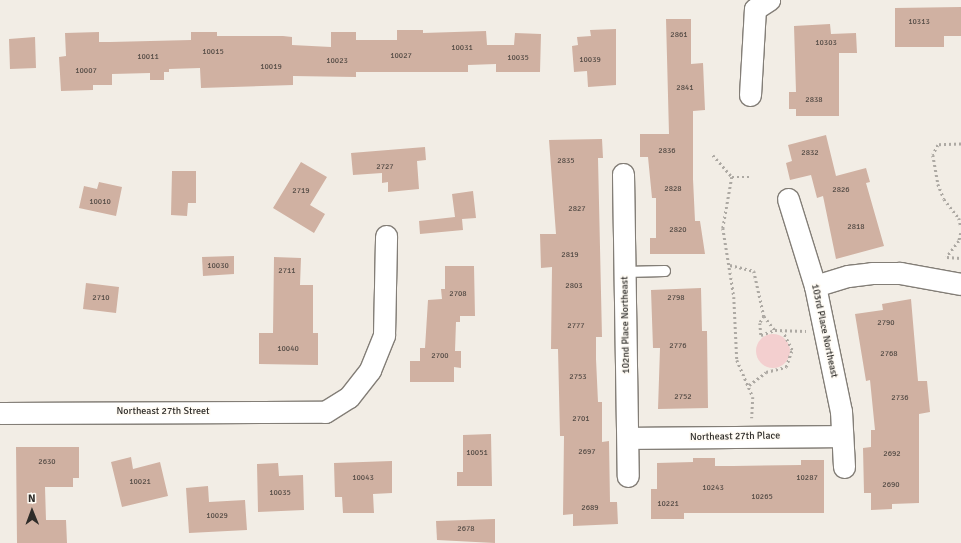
<!DOCTYPE html>
<html>
<head>
<meta charset="utf-8">
<style>
  body { margin:0 }
  #map { position:relative; width:961px; height:543px; overflow:hidden; background:#f2ede5; font-family:Signika,sans-serif }
  div>[style] { position:absolute }
  [style*='--x'] { left:calc(var(--x)*1px); top:calc(var(--y)*1px); width:calc(var(--w)*1px); rotate:calc(var(--a)*1deg) }
  .green>* { inset:0; background:#f3cfcf }
  .round { border-radius:50% }
  .building>* { inset:0; background:#d0b1a2 }
  .path>* { height:2.5px; margin-top:-1.25px; transform-origin:0; background:repeating-linear-gradient(90deg,#ada9a3 0 2px,transparent 0 5px) }
  .roads { filter:drop-shadow(1px 0 #837e77) drop-shadow(-1px 0 #837e77) drop-shadow(0 1px #837e77) drop-shadow(0 -1px #837e77) }
  .service>* { height:10px; margin:-5px; padding:0 5px; transform-origin:5px; border-radius:5px; background:#fff }
  .minor>* { height:21px; margin:-10.5px; padding:0 10.5px; transform-origin:10.5px; border-radius:10.5px; background:#fff }
  span { translate:-50% -50%; white-space:nowrap; text-align:center; line-height:1.15; -webkit-text-stroke:3px #fffbf4; paint-order:stroke }
  .number-label { font-size:8px; color:#564d47 }
  .number-label span { -webkit-text-stroke-width:0 }
  .street-label { font-size:10px; color:#2e2c29 }
  .north { position:absolute; left:12px; top:491px; width:40px; height:40px; -webkit-text-stroke:3px #fffbf4; paint-order:stroke; rotate:359deg; font-size:11px; font-weight:700; line-height:16px; text-align:center; color:#2e2c29 }
  .north::after { content:''; display:block; margin:auto; width:14px; height:18px; background:#2e2c29; clip-path:polygon(50% 0,100% 100%,50% 72%,0 100%) }
</style>
</head>
<body>
<div id="map">
  <div class="green">
    <div class="round" style="left:756px;top:334px;width:34px;height:34px"></div>
  </div>
  <div class="building">
    <div style="clip-path:polygon(961px 7px,961px 36px,944px 36px,944px 47px,895px 47px,895px 8px)"></div>
    <div style="clip-path:polygon(666px 19px,691px 19px,691px 64px,703px 63px,705px 110px,693px 111px,693px 179px,695px 221px,700px 221px,705px 254px,650px 254px,650px 238px,656px 238px,656px 198px,652px 198px,648px 157px,640px 157px,640px 134px,669px 134px)"></div>
    <div style="clip-path:polygon(830px 24px,831px 34px,856px 33px,857px 53px,839px 53px,839px 116px,796px 116px,796px 109px,789px 109px,789px 92px,796px 92px,794px 26px)"></div>
    <div style="clip-path:polygon(616px 29px,616px 85px,588px 87px,587px 71px,574px 72px,572px 46px,578px 45px,577px 37px,591px 36px,590px 30px)"></div>
    <div style="clip-path:polygon(397px 30px,423px 30px,423px 33px,486px 31px,487px 45px,514px 45px,515px 33px,541px 34px,540px 72px,496px 72px,496px 64px,468px 65px,468px 72px,356px 72px,356px 77px,293px 76px,293px 85px,201px 88px,200px 68px,169px 69px,169px 72px,164px 72px,164px 80px,150px 80px,150px 73px,112px 74px,112px 85px,93px 85px,93px 90px,61px 91px,59px 57px,66px 56px,65px 33px,99px 32px,99px 42px,110px 42px,191px 40px,191px 32px,217px 32px,217px 36px,283px 36px,292px 37px,292px 45px,331px 47px,331px 32px,356px 32px,356px 40px,397px 40px)"></div>
    <div style="clip-path:polygon(35px 37px,36px 68px,10px 69px,9px 39px)"></div>
    <div style="clip-path:polygon(826px 135px,836px 176px,866px 168px,870px 182px,866px 183px,884px 246px,836px 259px,823px 196px,817px 198px,811px 175px,790px 180px,786px 163px,792px 161px,788px 145px)"></div>
    <div style="clip-path:polygon(602px 139px,603px 158px,598px 158px,602px 337px,596px 337px,596px 359px,598px 402px,602px 402px,602px 442px,609px 441px,610px 502px,617px 502px,618px 524px,573px 526px,573px 514px,563px 515px,564px 436px,560px 436px,558px 349px,551px 349px,552px 267px,541px 268px,540px 234px,556px 234px,549px 140px)"></div>
    <div style="clip-path:polygon(425px 147px,426px 160px,417px 161px,419px 189px,388px 192px,388px 182px,382px 183px,382px 173px,353px 175px,351px 153px)"></div>
    <div style="clip-path:polygon(301px 162px,327px 177px,310px 205px,325px 214px,314px 233px,273px 208px)"></div>
    <div style="clip-path:polygon(172px 171px,196px 171px,196px 203px,188px 203px,187px 216px,171px 215px)"></div>
    <div style="clip-path:polygon(99px 182px,122px 187px,116px 216px,79px 208px,84px 186px,97px 189px)"></div>
    <div style="clip-path:polygon(473px 191px,476px 218px,462px 219px,463px 230px,420px 234px,419px 221px,455px 217px,452px 194px)"></div>
    <div style="clip-path:polygon(234px 256px,234px 274px,203px 276px,202px 257px)"></div>
    <div style="clip-path:polygon(274px 257px,301px 258px,300px 285px,313px 285px,313px 333px,318px 333px,318px 365px,259px 364px,259px 333px,273px 333px)"></div>
    <div style="clip-path:polygon(445px 266px,474px 266px,475px 316px,460px 316px,460px 322px,456px 322px,455px 351px,461px 351px,461px 368px,454px 367px,454px 382px,410px 382px,410px 361px,420px 361px,420px 348px,425px 348px,428px 300px,442px 299px,441px 289px,445px 289px)"></div>
    <div style="clip-path:polygon(86px 283px,119px 287px,116px 313px,83px 309px)"></div>
    <div style="clip-path:polygon(701px 288px,702px 331px,707px 331px,708px 408px,658px 409px,660px 348px,653px 348px,651px 290px)"></div>
    <div style="clip-path:polygon(911px 299px,918px 381px,927px 381px,930px 412px,919px 414px,919px 503px,892px 504px,892px 509px,871px 510px,871px 493px,864px 493px,863px 448px,871px 447px,871px 430px,875px 430px,870px 380px,866px 381px,855px 314px,883px 310px,882px 304px)"></div>
    <div style="clip-path:polygon(491px 434px,492px 486px,457px 486px,457px 472px,463px 472px,463px 435px)"></div>
    <div style="clip-path:polygon(16px 447px,79px 447px,79px 478px,73px 478px,73px 487px,45px 487px,46px 520px,66px 520px,67px 543px,17px 543px)"></div>
    <div style="clip-path:polygon(131px 457px,133px 469px,160px 462px,168px 496px,122px 507px,111px 462px)"></div>
    <div style="clip-path:polygon(693px 458px,715px 458px,715px 466px,733px 466px,801px 465px,801px 460px,824px 460px,824px 513px,684px 513px,684px 519px,651px 519px,651px 489px,657px 489px,657px 463px,693px 462px)"></div>
    <div style="clip-path:polygon(392px 461px,392px 493px,373px 494px,374px 513px,343px 513px,342px 497px,335px 497px,334px 463px)"></div>
    <div style="clip-path:polygon(278px 463px,279px 476px,303px 475px,304px 510px,258px 512px,257px 464px)"></div>
    <div style="clip-path:polygon(208px 486px,209px 502px,245px 500px,247px 530px,189px 533px,186px 488px)"></div>
    <div style="clip-path:polygon(495px 519px,495px 543px,437px 540px,436px 521px)"></div>
  </div>
  <div class="path">
    <div style="--x:961;--y:144;--w:23;--a:178"></div>
    <div style="--x:938;--y:145;--w:11;--a:117"></div>
    <div style="--x:933;--y:155;--w:29;--a:80"></div>
    <div style="--x:938;--y:184;--w:16;--a:68"></div>
    <div style="--x:944;--y:199;--w:24;--a:52"></div>
    <div style="--x:959;--y:218;--w:9;--a:77"></div>
    <div style="--x:713;--y:155;--w:29;--a:49"></div>
    <div style="--x:732;--y:177;--w:52;--a:100"></div>
    <div style="--x:723;--y:228;--w:70;--a:80.9"></div>
    <div style="--x:734;--y:297;--w:63;--a:87.3"></div>
    <div style="--x:737;--y:360;--w:40;--a:66.6"></div>
    <div style="--x:753;--y:397;--w:21;--a:93"></div>
    <div style="--x:732;--y:177;--w:17;--a:0"></div>
    <div style="--x:961;--y:233;--w:8;--a:104"></div>
    <div style="--x:959;--y:241;--w:20;--a:127"></div>
    <div style="--x:947;--y:257;--w:14;--a:4"></div>
    <div style="--x:730;--y:265;--w:25;--a:14"></div>
    <div style="--x:754;--y:271;--w:46;--a:77.5"></div>
    <div style="--x:764;--y:316;--w:18;--a:52"></div>
    <div style="--x:775;--y:330;--w:31;--a:2"></div>
    <div style="--x:764;--y:316;--w:8;--a:120"></div>
    <div style="--x:760;--y:323;--w:12;--a:85"></div>
    <div style="--x:761;--y:335;--w:15;--a:-20"></div>
    <div style="--x:749;--y:385;--w:21;--a:-37"></div>
    <div style="--x:766;--y:372;--w:21;--a:-14"></div>
    <div style="--x:786;--y:367;--w:18;--a:-71"></div>
    <div style="--x:792;--y:350;--w:20;--a:-117"></div>
  </div>
  <div class="roads">
    <div class="service">
      <div style="--x:625;--y:272;--w:40;--a:-1.4"></div>
    </div>
    <div class="minor">
      <div style="--x:750;--y:95;--w:86;--a:-86.7"></div>
      <div style="--x:755;--y:9;--w:17;--a:-33"></div>
      <div style="--x:623;--y:174;--w:302;--a:89.1"></div>
      <div style="--x:788;--y:199;--w:91;--a:72.8"></div>
      <div style="--x:815;--y:286;--w:128;--a:78.3"></div>
      <div style="--x:841;--y:411;--w:56;--a:86.9"></div>
      <div style="--x:815;--y:286;--w:34;--a:-17"></div>
      <div style="--x:848;--y:276;--w:24;--a:-7"></div>
      <div style="--x:872;--y:273;--w:28;--a:0"></div>
      <div style="--x:900;--y:273;--w:62;--a:10.2"></div>
      <div style="--x:0;--y:413;--w:325;--a:-0.2"></div>
      <div style="--x:325;--y:412;--w:28;--a:-32"></div>
      <div style="--x:349;--y:397;--w:34;--a:-52"></div>
      <div style="--x:370;--y:370;--w:38;--a:-68"></div>
      <div style="--x:384;--y:335;--w:99;--a:-88.8"></div>
      <div style="--x:628;--y:438;--w:214;--a:-0.5"></div>
    </div>
  </div>
  <div class="number-label">
    <span style="left:919px;top:22px">10313</span>
    <span style="left:679px;top:35px">2861</span>
    <span style="left:826px;top:43px">10303</span>
    <span style="left:462px;top:48px">10031</span>
    <span style="left:213px;top:52px">10015</span>
    <span style="left:401px;top:56px">10027</span>
    <span style="left:148px;top:57px">10011</span>
    <span style="left:518px;top:58px">10035</span>
    <span style="left:590px;top:60px">10039</span>
    <span style="left:337px;top:61px">10023</span>
    <span style="left:271px;top:67px">10019</span>
    <span style="left:86px;top:71px">10007</span>
    <span style="left:685px;top:88px">2841</span>
    <span style="left:814px;top:100px">2838</span>
    <span style="left:667px;top:151px">2836</span>
    <span style="left:810px;top:153px">2832</span>
    <span style="left:566px;top:161px">2835</span>
    <span style="left:385px;top:167px">2727</span>
    <span style="left:673px;top:189px">2828</span>
    <span style="left:841px;top:190px">2826</span>
    <span style="left:301px;top:191px">2719</span>
    <span style="left:100px;top:202px">10010</span>
    <span style="left:577px;top:209px">2827</span>
    <span style="left:856px;top:227px">2818</span>
    <span style="left:678px;top:230px">2820</span>
    <span style="left:570px;top:255px">2819</span>
    <span style="left:218px;top:266px">10030</span>
    <span style="left:287px;top:271px">2711</span>
    <span style="left:574px;top:286px">2803</span>
    <span style="left:458px;top:294px">2708</span>
    <span style="left:101px;top:298px">2710</span>
    <span style="left:676px;top:298px">2798</span>
    <span style="left:886px;top:323px">2790</span>
    <span style="left:576px;top:326px">2777</span>
    <span style="left:678px;top:346px">2776</span>
    <span style="left:288px;top:349px">10040</span>
    <span style="left:889px;top:354px">2768</span>
    <span style="left:440px;top:356px">2700</span>
    <span style="left:578px;top:377px">2753</span>
    <span style="left:683px;top:397px">2752</span>
    <span style="left:900px;top:398px">2736</span>
    <span style="left:581px;top:419px">2701</span>
    <span style="left:587px;top:452px">2697</span>
    <span style="left:477px;top:453px">10051</span>
    <span style="left:892px;top:454px">2692</span>
    <span style="left:47px;top:462px">2630</span>
    <span style="left:363px;top:478px">10043</span>
    <span style="left:807px;top:478px">10287</span>
    <span style="left:140px;top:482px">10021</span>
    <span style="left:891px;top:485px">2690</span>
    <span style="left:713px;top:488px">10243</span>
    <span style="left:280px;top:493px">10035</span>
    <span style="left:762px;top:497px">10265</span>
    <span style="left:668px;top:504px">10221</span>
    <span style="left:590px;top:508px">2689</span>
    <span style="left:217px;top:516px">10029</span>
    <span style="left:466px;top:529px">2678</span>
  </div>
  <div class="street-label">
    <span style="left:626px;top:325px;rotate:-91deg">102nd Place Northeast</span>
    <span style="left:824px;top:331px;rotate:78deg">103rd Place Northeast</span>
    <span style="left:163px;top:412px">Northeast 27th Street</span>
    <span style="left:735px;top:437px;rotate:-1deg">Northeast 27th Place</span>
  </div>
  <div class="north">N</div>
</div>
</body>
</html>
